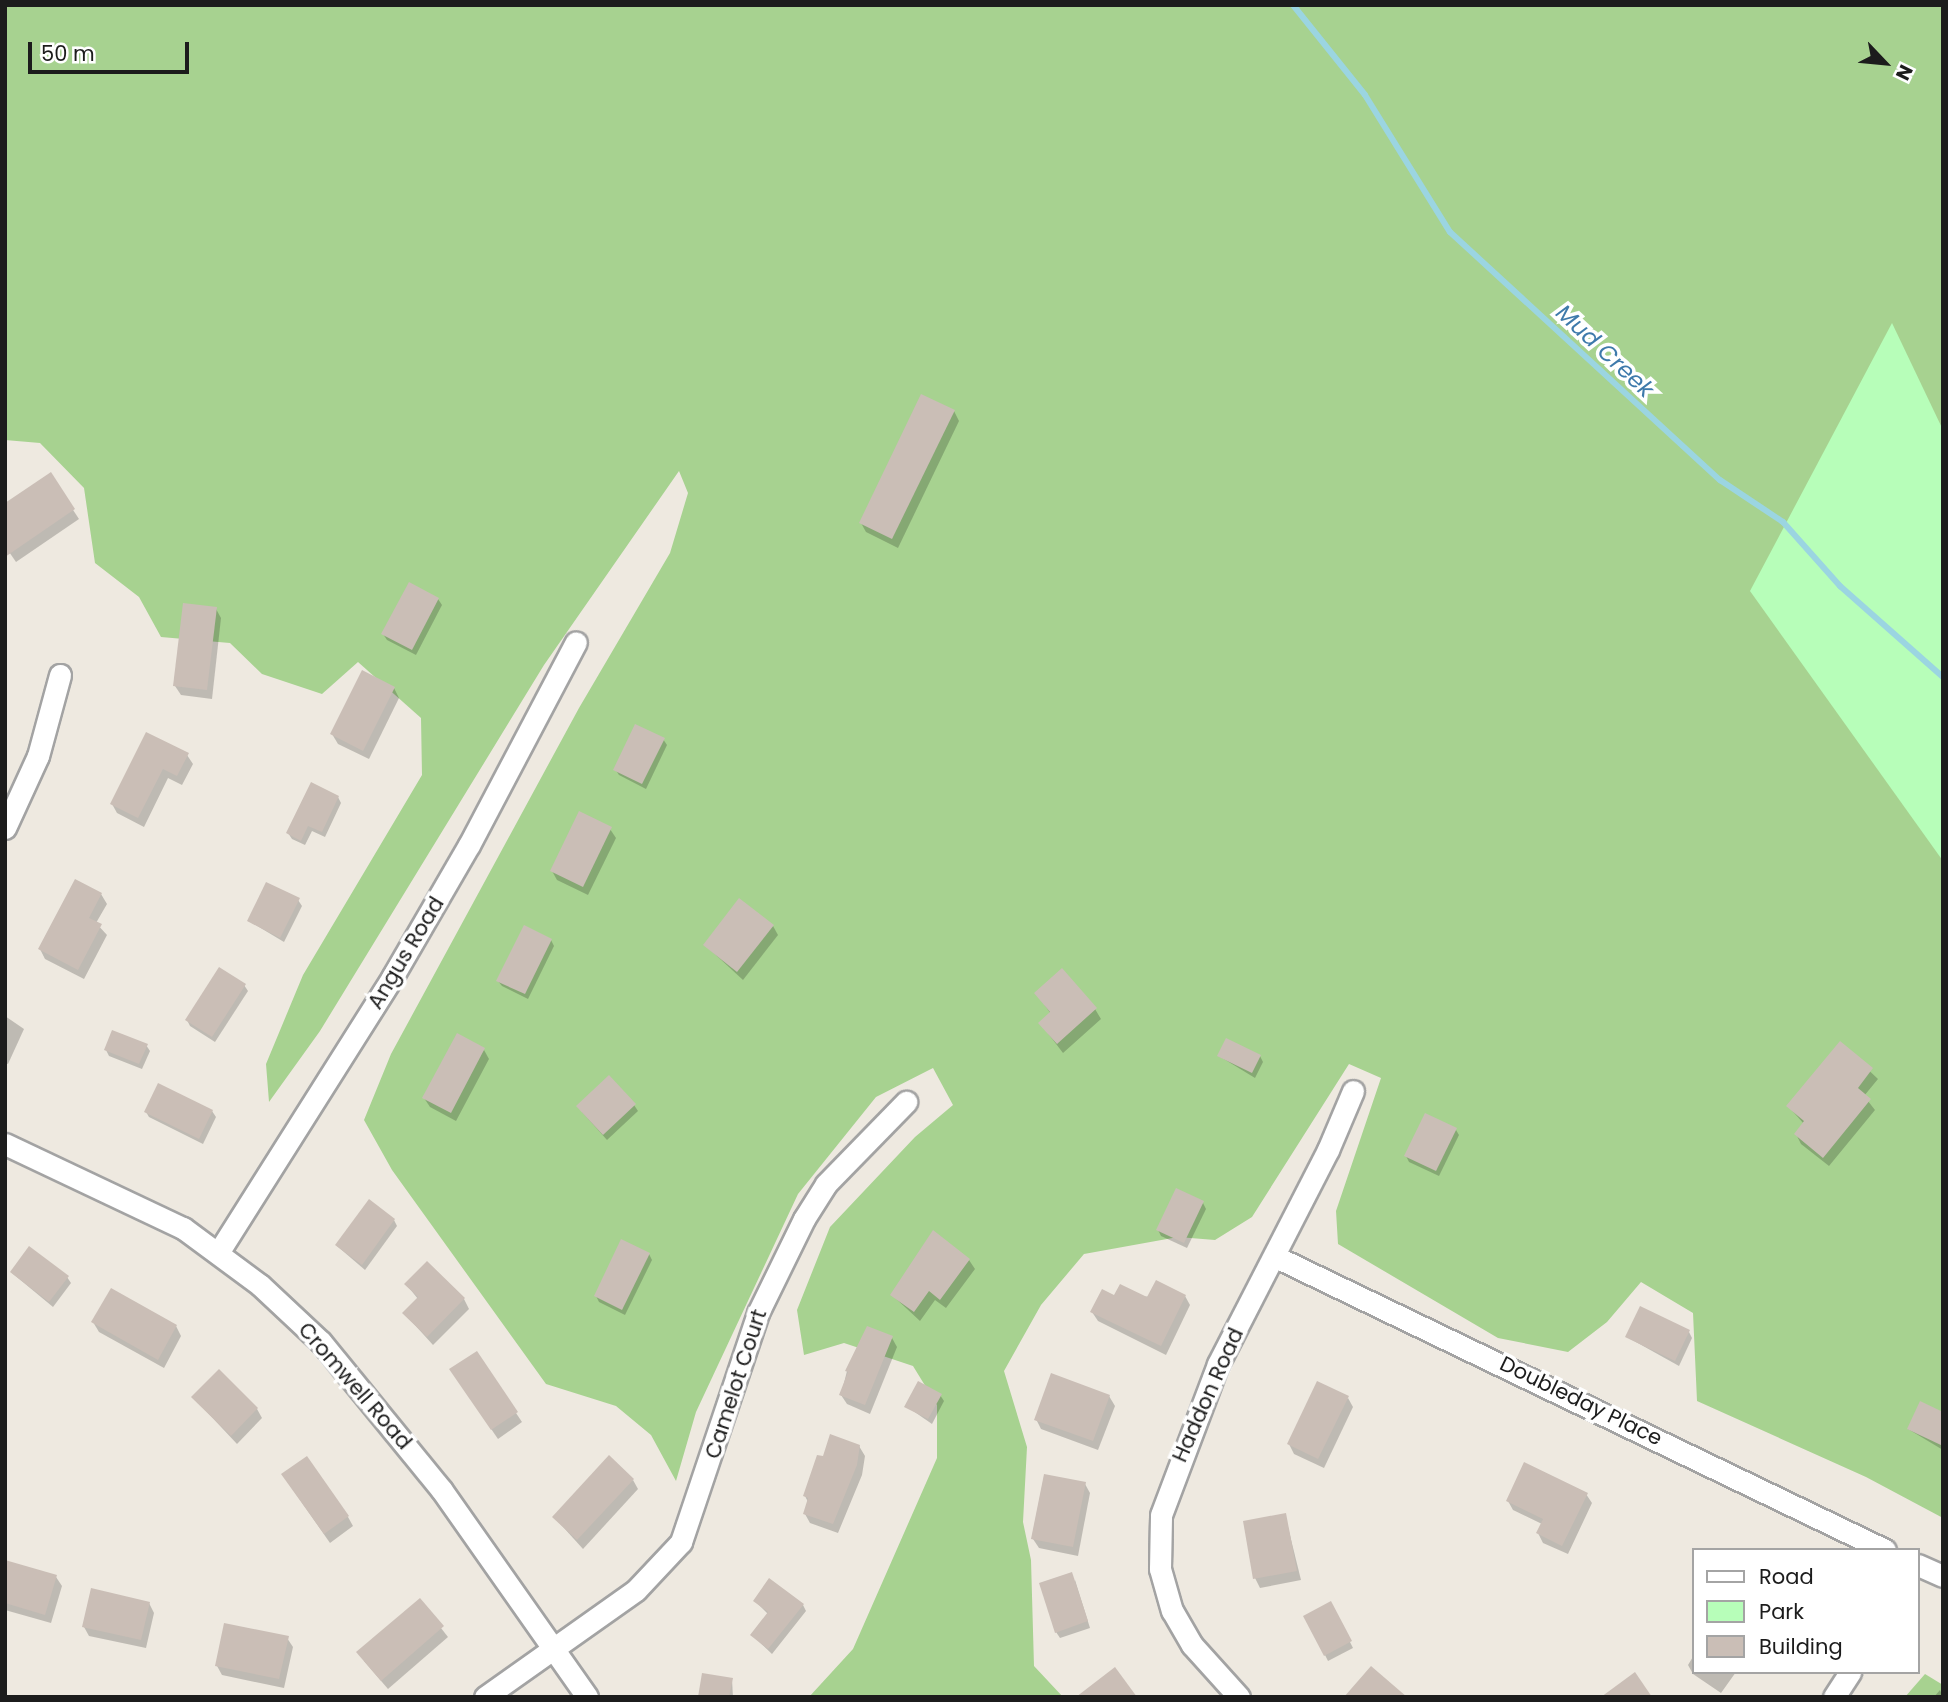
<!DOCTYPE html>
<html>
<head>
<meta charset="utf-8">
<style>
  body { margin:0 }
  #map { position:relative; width:1948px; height:1702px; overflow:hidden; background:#eee9e0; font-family:Poppins,sans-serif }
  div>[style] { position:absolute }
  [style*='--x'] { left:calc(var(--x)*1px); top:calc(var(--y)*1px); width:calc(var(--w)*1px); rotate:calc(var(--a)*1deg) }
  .forest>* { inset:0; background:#a7d290 }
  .park>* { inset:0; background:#b7feb9 }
  .shadow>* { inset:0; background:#0003 }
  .stream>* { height:6px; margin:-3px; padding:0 3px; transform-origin:3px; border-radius:3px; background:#9bd5e1 }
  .building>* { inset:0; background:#cabeb6 }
  .roads { filter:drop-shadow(2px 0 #a3a3a3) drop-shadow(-2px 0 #a3a3a3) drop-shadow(0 2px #a3a3a3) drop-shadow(0 -2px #a3a3a3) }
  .minor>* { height:21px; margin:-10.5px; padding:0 10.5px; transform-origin:10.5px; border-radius:10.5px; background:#fff }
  span { translate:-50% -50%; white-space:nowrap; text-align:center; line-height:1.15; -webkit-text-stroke:7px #fff; paint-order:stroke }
  .street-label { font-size:21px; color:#1c1c1c }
  .water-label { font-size:23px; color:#3e7aab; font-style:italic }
  .frame { position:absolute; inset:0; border:7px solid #1c1c1c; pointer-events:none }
  .legend { position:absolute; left:1692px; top:1548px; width:228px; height:126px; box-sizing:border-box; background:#fff; border:2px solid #a4a4a4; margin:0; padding:9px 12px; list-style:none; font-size:21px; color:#1c1c1c }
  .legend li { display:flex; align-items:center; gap:14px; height:35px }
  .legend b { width:35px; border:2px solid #a4a4a4 }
  .north { position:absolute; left:1850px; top:28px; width:70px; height:70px; -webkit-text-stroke:5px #fff; paint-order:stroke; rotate:116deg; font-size:19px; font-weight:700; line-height:28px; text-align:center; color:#1c1c1c }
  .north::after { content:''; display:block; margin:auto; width:24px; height:32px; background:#1c1c1c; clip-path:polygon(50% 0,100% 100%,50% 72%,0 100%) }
  .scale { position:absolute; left:28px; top:42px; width:161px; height:32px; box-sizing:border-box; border:4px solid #1c1c1c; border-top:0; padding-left:9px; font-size:21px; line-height:24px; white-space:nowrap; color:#1c1c1c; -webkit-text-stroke:5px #fff; paint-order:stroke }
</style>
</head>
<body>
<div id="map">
  <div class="forest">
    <div style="clip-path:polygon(5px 5px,1943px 5px,1943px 1518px,1866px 1477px,1697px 1401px,1693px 1313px,1641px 1282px,1607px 1322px,1568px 1352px,1498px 1338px,1338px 1244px,1336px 1211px,1381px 1078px,1349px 1064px,1252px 1217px,1215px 1240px,1178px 1237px,1084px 1254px,1041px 1305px,1004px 1371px,1027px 1447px,1023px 1522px,1031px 1560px,1034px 1666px,1063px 1697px,809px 1697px,853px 1649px,937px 1458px,937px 1405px,913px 1366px,844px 1343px,804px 1355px,797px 1310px,830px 1227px,915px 1137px,953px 1105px,933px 1068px,876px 1097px,798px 1194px,696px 1412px,676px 1481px,651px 1435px,616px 1406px,546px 1384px,392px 1170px,364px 1120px,391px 1054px,579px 708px,670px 553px,688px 493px,679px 471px,544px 665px,320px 1031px,269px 1102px,266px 1064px,303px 975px,422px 775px,421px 718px,358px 662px,322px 694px,262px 674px,230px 643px,161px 637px,139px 597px,95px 563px,84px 488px,40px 443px,5px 440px)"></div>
    <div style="clip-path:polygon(1925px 1674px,1943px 1685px,1943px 1697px,1905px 1697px)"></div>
  </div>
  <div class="park">
    <div style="clip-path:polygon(1892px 323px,1943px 430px,1943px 861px,1750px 591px)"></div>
  </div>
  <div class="shadow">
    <div style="clip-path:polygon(954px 411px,959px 421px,898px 548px,866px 532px,861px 523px)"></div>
    <div style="clip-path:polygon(50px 475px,79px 519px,16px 562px,5px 546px)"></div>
    <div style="clip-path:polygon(438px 599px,442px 605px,416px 655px,387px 640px,383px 634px)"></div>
    <div style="clip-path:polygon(216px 609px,221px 618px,212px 699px,181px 695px,175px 686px)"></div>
    <div style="clip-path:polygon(394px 688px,399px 698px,369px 759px,338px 744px,332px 734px)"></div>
    <div style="clip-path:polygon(147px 734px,187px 755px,193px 764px,182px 785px,168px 778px,144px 827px,117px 813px,112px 804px)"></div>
    <div style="clip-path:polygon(663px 739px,667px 745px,646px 789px,619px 775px,615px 769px)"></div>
    <div style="clip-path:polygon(338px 797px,341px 803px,325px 837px,312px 831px,305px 845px,292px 839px,288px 833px)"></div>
    <div style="clip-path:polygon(610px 829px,616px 838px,588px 895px,557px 880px,552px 871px)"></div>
    <div style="clip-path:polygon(101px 894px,107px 904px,96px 923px,107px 935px,84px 979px,45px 959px,40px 949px)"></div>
    <div style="clip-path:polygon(298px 900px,302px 906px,284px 942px,249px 921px)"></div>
    <div style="clip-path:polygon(773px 926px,778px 935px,743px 980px,705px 945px)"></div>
    <div style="clip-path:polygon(551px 940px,554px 946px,528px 999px,502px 986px,498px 981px)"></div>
    <div style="clip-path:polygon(244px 985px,248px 991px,215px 1042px,190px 1026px,187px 1020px)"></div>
    <div style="clip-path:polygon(1036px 993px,1095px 1009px,1101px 1019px,1063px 1053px,1040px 1023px,1051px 1014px)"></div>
    <div style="clip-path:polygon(5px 1016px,24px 1029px,8px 1064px,5px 1063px)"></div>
    <div style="clip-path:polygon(1840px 1043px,1878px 1079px,1864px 1096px,1875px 1110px,1829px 1166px,1801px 1144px,1796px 1134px,1804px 1124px,1788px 1106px)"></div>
    <div style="clip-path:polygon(146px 1045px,150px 1051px,142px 1069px,109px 1056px,106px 1050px)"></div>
    <div style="clip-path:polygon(484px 1050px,489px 1059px,456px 1121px,430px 1107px,424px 1098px)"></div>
    <div style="clip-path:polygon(1219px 1056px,1260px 1056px,1263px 1062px,1255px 1078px)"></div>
    <div style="clip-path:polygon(634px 1105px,638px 1111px,607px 1140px,582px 1112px)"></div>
    <div style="clip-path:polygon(212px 1111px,216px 1117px,203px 1144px,149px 1117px,146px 1112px)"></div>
    <div style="clip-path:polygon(1456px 1130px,1459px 1135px,1439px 1176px,1409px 1162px,1406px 1156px)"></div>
    <div style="clip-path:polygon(1203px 1203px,1206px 1209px,1187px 1248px,1161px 1236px,1158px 1230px)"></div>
    <div style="clip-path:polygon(394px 1220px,397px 1226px,365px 1270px,337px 1246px)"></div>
    <div style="clip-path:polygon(649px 1254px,652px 1260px,625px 1315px,599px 1302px,596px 1296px)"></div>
    <div style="clip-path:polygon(969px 1260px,975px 1269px,946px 1308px,935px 1300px,920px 1321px,892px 1295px)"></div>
    <div style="clip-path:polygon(12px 1273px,67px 1277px,71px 1283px,53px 1307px)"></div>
    <div style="clip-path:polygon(406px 1284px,464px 1299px,469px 1309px,433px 1345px,404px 1313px,418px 1299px)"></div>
    <div style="clip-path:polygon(1185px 1296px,1190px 1305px,1166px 1355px,1098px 1321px,1092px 1312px,1115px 1297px)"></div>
    <div style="clip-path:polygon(93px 1322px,176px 1326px,181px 1336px,164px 1368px,99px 1332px)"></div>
    <div style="clip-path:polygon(1689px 1332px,1692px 1338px,1679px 1366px,1627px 1337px)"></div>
    <div style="clip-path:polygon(892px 1338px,897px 1347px,870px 1414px,847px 1404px,841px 1395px,847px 1371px)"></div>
    <div style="clip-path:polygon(457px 1379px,516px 1413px,522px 1422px,498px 1439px)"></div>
    <div style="clip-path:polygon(940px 1395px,944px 1401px,932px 1424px,906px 1406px)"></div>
    <div style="clip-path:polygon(1109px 1396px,1115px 1406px,1098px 1450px,1041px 1429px,1036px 1419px)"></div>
    <div style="clip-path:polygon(193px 1397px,257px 1409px,262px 1418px,237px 1444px)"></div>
    <div style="clip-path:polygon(1348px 1398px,1353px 1407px,1324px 1468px,1294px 1454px,1289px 1444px)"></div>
    <div style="clip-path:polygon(1943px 1414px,1943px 1450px,1908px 1429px)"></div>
    <div style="clip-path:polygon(859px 1446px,865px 1456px,862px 1475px,838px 1533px,810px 1523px,805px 1514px,808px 1502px,805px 1496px,824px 1459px)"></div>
    <div style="clip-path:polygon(633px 1480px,638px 1489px,583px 1549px,554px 1517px)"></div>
    <div style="clip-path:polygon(289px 1484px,348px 1517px,353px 1526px,330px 1543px)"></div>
    <div style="clip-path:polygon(1085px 1484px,1090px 1493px,1078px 1556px,1039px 1548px,1033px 1539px)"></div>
    <div style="clip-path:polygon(1586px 1494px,1592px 1503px,1568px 1554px,1543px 1543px,1538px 1533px,1542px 1524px,1513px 1510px,1508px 1501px)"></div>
    <div style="clip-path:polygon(1285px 1515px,1301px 1580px,1260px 1588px,1255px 1578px)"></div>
    <div style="clip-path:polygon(5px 1562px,56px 1577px,62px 1586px,51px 1623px,5px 1610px)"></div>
    <div style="clip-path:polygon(1075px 1580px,1090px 1628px,1060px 1638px,1056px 1632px)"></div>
    <div style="clip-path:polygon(419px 1600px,448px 1637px,388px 1689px,364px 1661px)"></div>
    <div style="clip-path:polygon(755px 1601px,803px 1605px,806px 1611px,772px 1654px,752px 1635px,768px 1614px)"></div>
    <div style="clip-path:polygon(149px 1603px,154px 1613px,146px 1648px,89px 1636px,84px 1627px)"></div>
    <div style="clip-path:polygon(1331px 1604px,1353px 1648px,1328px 1661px,1306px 1617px)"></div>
    <div style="clip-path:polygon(287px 1638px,293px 1647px,284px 1688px,222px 1675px,217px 1666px)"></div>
    <div style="clip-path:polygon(1694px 1655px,1694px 1672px,1736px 1672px,1721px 1693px,1693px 1674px,1688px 1665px)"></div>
    <div style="clip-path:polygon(732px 1680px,733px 1697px,699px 1697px)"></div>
    <div style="clip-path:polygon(1940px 1690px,1943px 1697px,1934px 1697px)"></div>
  </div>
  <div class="stream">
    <div style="--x:1293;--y:5;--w:115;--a:51.3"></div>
    <div style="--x:1365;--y:95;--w:161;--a:58.2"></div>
    <div style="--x:1450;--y:232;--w:367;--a:42.6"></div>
    <div style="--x:1720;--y:480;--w:76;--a:33.7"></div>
    <div style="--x:1783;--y:522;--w:86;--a:48.3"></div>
    <div style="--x:1840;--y:586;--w:137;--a:41.5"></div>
  </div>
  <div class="building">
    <div style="clip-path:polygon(921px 394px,955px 410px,892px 539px,859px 523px)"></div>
    <div style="clip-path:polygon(51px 472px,75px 509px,5px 557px,5px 503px)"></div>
    <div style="clip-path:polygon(409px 582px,439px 598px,412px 650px,381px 634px)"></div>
    <div style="clip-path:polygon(183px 603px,217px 607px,207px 690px,173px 686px)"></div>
    <div style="clip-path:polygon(362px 670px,395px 687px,363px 751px,330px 734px)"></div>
    <div style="clip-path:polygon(635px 724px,665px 738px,642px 784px,613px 770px)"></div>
    <div style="clip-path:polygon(146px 732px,189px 753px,177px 776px,163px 769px,138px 818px,110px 804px)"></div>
    <div style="clip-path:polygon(311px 782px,339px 796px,322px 832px,308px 826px,301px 841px,286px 833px)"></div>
    <div style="clip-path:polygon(579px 811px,612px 827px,583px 887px,550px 871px)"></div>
    <div style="clip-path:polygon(75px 879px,102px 893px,89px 918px,102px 924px,78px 970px,38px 949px)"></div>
    <div style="clip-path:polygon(266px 882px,300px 898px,280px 938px,247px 921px)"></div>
    <div style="clip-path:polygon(739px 898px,774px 925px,737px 972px,703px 945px)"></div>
    <div style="clip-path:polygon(524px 925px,552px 939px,525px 994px,496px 981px)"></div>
    <div style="clip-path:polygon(219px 967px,246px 984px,212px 1037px,185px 1020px)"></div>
    <div style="clip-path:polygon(1062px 968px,1097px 1008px,1057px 1044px,1038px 1023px,1050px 1012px,1034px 993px)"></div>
    <div style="clip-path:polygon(112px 1030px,148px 1044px,139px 1064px,104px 1050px)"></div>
    <div style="clip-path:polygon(457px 1033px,485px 1048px,451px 1113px,422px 1098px)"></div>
    <div style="clip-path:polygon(1226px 1038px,1261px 1055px,1252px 1073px,1217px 1056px)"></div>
    <div style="clip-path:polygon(1840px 1041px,1873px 1068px,1858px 1088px,1871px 1099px,1823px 1158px,1794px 1134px,1804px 1121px,1786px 1106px)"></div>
    <div style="clip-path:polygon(609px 1075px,636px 1104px,603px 1135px,576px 1106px)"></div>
    <div style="clip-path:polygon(158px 1083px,213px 1110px,199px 1139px,144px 1112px)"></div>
    <div style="clip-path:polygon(1425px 1113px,1457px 1128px,1436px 1171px,1404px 1156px)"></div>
    <div style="clip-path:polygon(1176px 1188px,1204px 1201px,1184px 1243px,1156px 1230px)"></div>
    <div style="clip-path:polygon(369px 1199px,395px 1219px,362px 1265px,335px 1245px)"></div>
    <div style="clip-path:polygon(933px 1230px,970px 1259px,940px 1300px,929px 1291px,914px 1312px,890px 1295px)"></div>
    <div style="clip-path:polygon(621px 1239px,650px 1253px,622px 1310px,594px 1296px)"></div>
    <div style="clip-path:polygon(29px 1246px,69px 1276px,49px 1302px,10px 1272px)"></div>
    <div style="clip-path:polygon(427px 1261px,465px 1298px,427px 1337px,402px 1313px,418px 1297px,404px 1284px)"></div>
    <div style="clip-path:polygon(1156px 1280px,1186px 1295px,1161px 1346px,1090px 1312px,1102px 1289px,1114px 1295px,1120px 1284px,1147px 1297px)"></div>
    <div style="clip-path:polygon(111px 1288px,177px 1325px,158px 1360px,91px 1322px)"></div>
    <div style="clip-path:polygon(1640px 1306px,1690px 1330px,1675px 1361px,1625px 1337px)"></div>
    <div style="clip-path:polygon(867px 1326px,893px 1336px,865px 1405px,839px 1395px,848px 1372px,845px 1371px)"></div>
    <div style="clip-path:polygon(477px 1351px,518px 1412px,491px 1430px,449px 1369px)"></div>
    <div style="clip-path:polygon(219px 1369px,258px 1408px,231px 1436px,191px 1397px)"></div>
    <div style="clip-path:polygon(1051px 1373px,1110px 1395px,1093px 1441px,1034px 1420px)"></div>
    <div style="clip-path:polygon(918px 1381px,942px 1394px,928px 1419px,904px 1407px)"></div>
    <div style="clip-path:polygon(1317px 1381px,1349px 1396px,1318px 1459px,1287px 1444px)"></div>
    <div style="clip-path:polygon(1920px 1401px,1943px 1412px,1943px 1446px,1907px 1429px)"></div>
    <div style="clip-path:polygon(830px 1434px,860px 1445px,857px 1465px,833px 1524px,803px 1514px,808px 1498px,803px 1496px,817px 1455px,823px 1456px)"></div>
    <div style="clip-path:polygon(609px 1455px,634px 1479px,577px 1540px,552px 1517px)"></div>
    <div style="clip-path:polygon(307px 1456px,349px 1516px,324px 1534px,281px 1474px)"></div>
    <div style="clip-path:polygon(1524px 1462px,1588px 1493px,1562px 1546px,1536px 1533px,1543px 1519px,1506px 1501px)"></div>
    <div style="clip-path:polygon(1044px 1474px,1086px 1482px,1073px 1547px,1031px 1539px)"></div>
    <div style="clip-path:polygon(1286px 1513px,1297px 1571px,1253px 1579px,1243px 1521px)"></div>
    <div style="clip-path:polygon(5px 1560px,57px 1575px,45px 1615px,5px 1603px)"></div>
    <div style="clip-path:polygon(1072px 1572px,1088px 1621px,1055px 1633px,1039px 1583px)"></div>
    <div style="clip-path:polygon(769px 1578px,804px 1604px,768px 1649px,750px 1635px,768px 1612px,753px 1601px)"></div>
    <div style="clip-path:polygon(91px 1588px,150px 1602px,141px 1640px,82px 1627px)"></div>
    <div style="clip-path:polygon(420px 1598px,444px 1626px,381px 1681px,356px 1652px)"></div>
    <div style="clip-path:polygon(1331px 1601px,1352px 1641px,1324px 1656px,1303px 1616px)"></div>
    <div style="clip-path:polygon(224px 1623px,289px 1636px,279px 1679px,215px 1666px)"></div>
    <div style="clip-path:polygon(1371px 1666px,1407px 1697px,1344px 1697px)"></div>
    <div style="clip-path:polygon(1115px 1667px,1137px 1697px,1076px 1697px)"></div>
    <div style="clip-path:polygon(1635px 1672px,1652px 1697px,1601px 1697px)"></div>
    <div style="clip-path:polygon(702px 1673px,733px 1678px,729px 1697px,698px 1697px)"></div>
  </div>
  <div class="roads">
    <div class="minor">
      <div style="--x:5;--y:828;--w:79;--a:-65.4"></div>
      <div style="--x:38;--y:756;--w:84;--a:-74.8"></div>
      <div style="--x:5;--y:1144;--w:197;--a:25.3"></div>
      <div style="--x:183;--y:1228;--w:96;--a:36.5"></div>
      <div style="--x:260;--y:1285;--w:83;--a:43.1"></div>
      <div style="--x:321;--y:1342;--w:190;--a:50.8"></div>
      <div style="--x:441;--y:1489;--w:254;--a:54.9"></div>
      <div style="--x:218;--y:1253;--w:328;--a:-57.7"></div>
      <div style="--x:393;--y:976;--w:151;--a:-59.9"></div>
      <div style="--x:469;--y:845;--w:229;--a:-62.2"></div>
      <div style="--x:1274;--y:1256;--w:678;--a:25.7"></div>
      <div style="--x:1918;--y:1565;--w:27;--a:24"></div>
      <div style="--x:485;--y:1697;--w:185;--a:-35.3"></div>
      <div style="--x:636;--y:1590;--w:66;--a:-46.8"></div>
      <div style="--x:681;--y:1542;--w:242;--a:-71.4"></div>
      <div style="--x:758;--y:1313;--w:105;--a:-63.9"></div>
      <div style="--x:804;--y:1219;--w:41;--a:-57.8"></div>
      <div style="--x:826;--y:1184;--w:115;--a:-45.7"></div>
      <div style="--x:1239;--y:1697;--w:70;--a:-132.1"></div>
      <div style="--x:1192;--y:1645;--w:39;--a:-120"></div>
      <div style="--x:1172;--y:1611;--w:44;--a:-105.9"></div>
      <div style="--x:1160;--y:1569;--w:54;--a:-88.9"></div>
      <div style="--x:1161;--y:1515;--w:161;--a:-69.3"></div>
      <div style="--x:1218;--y:1364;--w:241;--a:-62.8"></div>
      <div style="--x:1328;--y:1150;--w:64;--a:-67"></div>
      <div style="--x:1834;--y:1697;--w:30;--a:-57"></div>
    </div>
  </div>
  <div class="street-label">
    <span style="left:406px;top:953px;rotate:-59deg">Angus Road</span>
    <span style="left:736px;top:1384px;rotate:-72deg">Camelot Court</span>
    <span style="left:355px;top:1386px;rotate:49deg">Cromwell Road</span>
    <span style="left:1208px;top:1395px;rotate:-66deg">Haddon Road</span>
    <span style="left:1581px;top:1401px;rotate:26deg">Doubleday Place</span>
  </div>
  <div class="water-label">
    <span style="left:1605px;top:351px;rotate:43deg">Mud Creek</span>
  </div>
  <div class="frame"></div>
  <ul class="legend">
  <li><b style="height:9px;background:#fff"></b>Road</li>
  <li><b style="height:19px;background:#b7feb9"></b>Park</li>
  <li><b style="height:19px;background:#cabeb6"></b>Building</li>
  </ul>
  <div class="north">N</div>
  <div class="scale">50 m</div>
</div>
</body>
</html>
